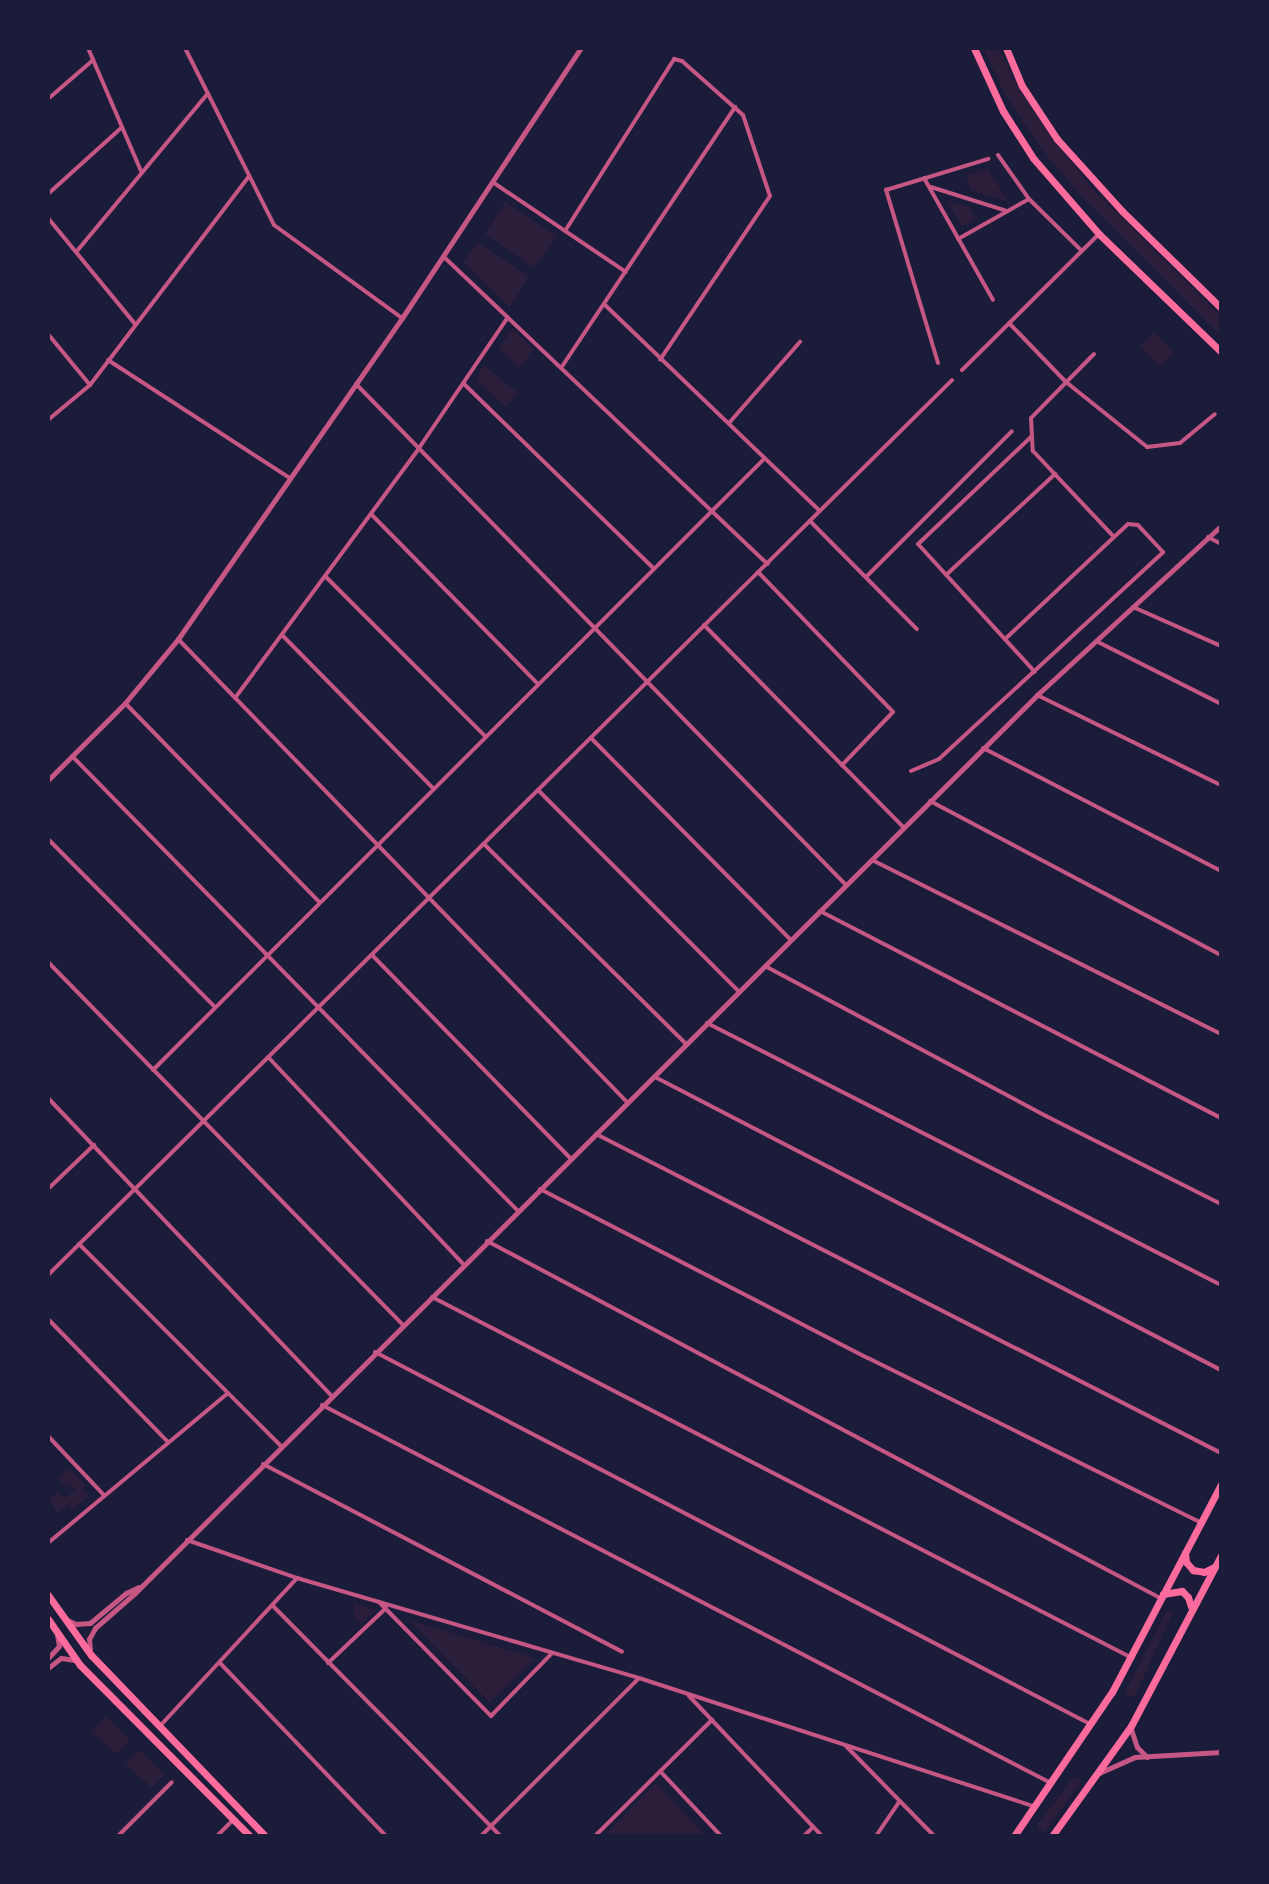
<!DOCTYPE html>
<html>
<head>
<meta charset="utf-8">
<style>
  body { margin:0 }
  #map { position:relative; width:1269px; height:1884px; overflow:hidden; background:#1b1b3a; font-family:Arial,sans-serif }
  div>[style] { position:absolute }
  [style*='--x'] { left:calc(var(--x)*1px); top:calc(var(--y)*1px); width:calc(var(--w)*1px); rotate:calc(var(--a)*1deg) }
  .green>* { inset:0; background:#2a1e3b }
  .minor>* { height:4px; margin:-2px; padding:0 2px; transform-origin:2px; border-radius:2px; background:#c65784 }
  .tertiary>* { height:5px; margin:-2.5px; padding:0 2.5px; transform-origin:2.5px; border-radius:2.5px; background:#c65784 }
  .primary>* { height:7px; margin:-3.5px; padding:0 3.5px; transform-origin:3.5px; border-radius:3.5px; background:#ff6b9d }
  .trunk>* { height:7px; margin:-3.5px; padding:0 3.5px; transform-origin:3.5px; border-radius:3.5px; background:#ff6b9d }
  span { translate:-50% -50%; white-space:nowrap; text-align:center; line-height:1.15; -webkit-text-stroke:6px #1b1b3a; paint-order:stroke }
  .frame { position:absolute; inset:0; border:50px solid #1b1b3a; pointer-events:none }
</style>
</head>
<body>
<div id="map">
  <div class="green">
    <div style="clip-path:polygon(983px 48px,999px 48px,1017px 86px,1089px 185px,1221px 316px,1221px 336px,1080px 195px,1040px 147px,1005px 94px)"></div>
    <div style="clip-path:polygon(987px 168px,1009px 202px,970px 190px,966px 176px)"></div>
    <div style="clip-path:polygon(947px 201px,970px 207px,976px 219px,962px 227px)"></div>
    <div style="clip-path:polygon(505px 202px,557px 236px,534px 268px,485px 234px)"></div>
    <div style="clip-path:polygon(478px 243px,529px 276px,510px 307px,463px 262px)"></div>
    <div style="clip-path:polygon(512px 328px,534px 349px,519px 368px,499px 349px)"></div>
    <div style="clip-path:polygon(1154px 332px,1174px 353px,1160px 366px,1140px 346px)"></div>
    <div style="clip-path:polygon(484px 365px,518px 393px,506px 407px,476px 380px)"></div>
    <div style="clip-path:polygon(69px 1468px,86px 1486px,83px 1489px,89px 1496px,72px 1510px,68px 1505px,57px 1513px,49px 1499px,58px 1492px,64px 1499px,76px 1489px,70px 1483px,66px 1487px,58px 1478px)"></div>
    <div style="clip-path:polygon(354px 1603px,376px 1610px,361px 1624px,354px 1616px)"></div>
    <div style="clip-path:polygon(1172px 1611px,1172px 1614px,1134px 1698px,1125px 1692px,1166px 1612px)"></div>
    <div style="clip-path:polygon(409px 1620px,535px 1658px,490px 1703px)"></div>
    <div style="clip-path:polygon(106px 1716px,130px 1741px,116px 1754px,91px 1731px)"></div>
    <div style="clip-path:polygon(139px 1750px,164px 1775px,152px 1788px,125px 1763px)"></div>
    <div style="clip-path:polygon(1074px 1776px,1082px 1781px,1044px 1833px,1036px 1827px)"></div>
    <div style="clip-path:polygon(656px 1783px,706px 1836px,613px 1836px,608px 1831px)"></div>
  </div>
  <div class="minor">
    <div style="--x:88;--y:48;--w:134;--a:66.7"></div>
    <div style="--x:185;--y:48;--w:198;--a:63.3"></div>
    <div style="--x:274;--y:225;--w:158;--a:36"></div>
    <div style="--x:48;--y:99;--w:60;--a:-40.9"></div>
    <div style="--x:998;--y:155;--w:54;--a:54.8"></div>
    <div style="--x:1029;--y:199;--w:74;--a:44.5"></div>
    <div style="--x:924;--y:178;--w:140;--a:60.5"></div>
    <div style="--x:494;--y:183;--w:159;--a:34"></div>
    <div style="--x:931;--y:187;--w:80;--a:17.5"></div>
    <div style="--x:48;--y:194;--w:97;--a:-42.1"></div>
    <div style="--x:48;--y:218;--w:137;--a:50.6"></div>
    <div style="--x:565;--y:231;--w:204;--a:-57.6"></div>
    <div style="--x:674;--y:59;--w:8;--a:14"></div>
    <div style="--x:682;--y:61;--w:81;--a:41.5"></div>
    <div style="--x:743;--y:115;--w:85;--a:71.6"></div>
    <div style="--x:770;--y:196;--w:197;--a:123.9"></div>
    <div style="--x:958;--y:239;--w:81;--a:-29.4"></div>
    <div style="--x:77;--y:251;--w:205;--a:-50.3"></div>
    <div style="--x:444;--y:257;--w:446;--a:43.5"></div>
    <div style="--x:604;--y:304;--w:298;--a:43.8"></div>
    <div style="--x:1009;--y:323;--w:82;--a:46"></div>
    <div style="--x:1066;--y:382;--w:104;--a:38.7"></div>
    <div style="--x:1147;--y:447;--w:33;--a:-7"></div>
    <div style="--x:1180;--y:443;--w:45;--a:-39.6"></div>
    <div style="--x:48;--y:334;--w:66;--a:50.5"></div>
    <div style="--x:1094;--y:354;--w:90;--a:134.5"></div>
    <div style="--x:1031;--y:418;--w:33;--a:87"></div>
    <div style="--x:1033;--y:451;--w:118;--a:46.7"></div>
    <div style="--x:108;--y:360;--w:217;--a:33"></div>
    <div style="--x:938;--y:363;--w:181;--a:-106.7"></div>
    <div style="--x:886;--y:190;--w:107;--a:-16.9"></div>
    <div style="--x:561;--y:368;--w:314;--a:-56.3"></div>
    <div style="--x:962;--y:370;--w:193;--a:-44.8"></div>
    <div style="--x:356;--y:384;--w:701;--a:45.64"></div>
    <div style="--x:464;--y:384;--w:264;--a:44.2"></div>
    <div style="--x:48;--y:420;--w:55;--a:-39.8"></div>
    <div style="--x:90;--y:385;--w:263;--a:-52.7"></div>
    <div style="--x:729;--y:423;--w:108;--a:-48.8"></div>
    <div style="--x:1032;--y:436;--w:157;--a:136.5"></div>
    <div style="--x:918;--y:544;--w:173;--a:47.6"></div>
    <div style="--x:371;--y:514;--w:237;--a:45.5"></div>
    <div style="--x:810;--y:521;--w:152;--a:45.3"></div>
    <div style="--x:1208;--y:537;--w:15;--a:28"></div>
    <div style="--x:758;--y:572;--w:194;--a:46"></div>
    <div style="--x:893;--y:712;--w:74;--a:133.9"></div>
    <div style="--x:946;--y:575;--w:149;--a:-42.8"></div>
    <div style="--x:325;--y:576;--w:226;--a:45"></div>
    <div style="--x:866;--y:577;--w:206;--a:-45"></div>
    <div style="--x:1133;--y:607;--w:96;--a:23.9"></div>
    <div style="--x:704;--y:625;--w:285;--a:45.4"></div>
    <div style="--x:282;--y:635;--w:215;--a:45.4"></div>
    <div style="--x:178;--y:639;--w:645;--a:45.88"></div>
    <div style="--x:1096;--y:641;--w:140;--a:26.7"></div>
    <div style="--x:1037;--y:695;--w:205;--a:26.1"></div>
    <div style="--x:235;--y:698;--w:310;--a:-53.6"></div>
    <div style="--x:419;--y:448;--w:158;--a:-55.8"></div>
    <div style="--x:125;--y:703;--w:278;--a:45.7"></div>
    <div style="--x:591;--y:738;--w:284;--a:45.3"></div>
    <div style="--x:983;--y:748;--w:268;--a:27.3"></div>
    <div style="--x:72;--y:756;--w:637;--a:45.57"></div>
    <div style="--x:911;--y:771;--w:30;--a:-23"></div>
    <div style="--x:939;--y:759;--w:305;--a:-42.7"></div>
    <div style="--x:1163;--y:552;--w:37;--a:-133"></div>
    <div style="--x:1138;--y:525;--w:10;--a:-174"></div>
    <div style="--x:1128;--y:524;--w:168;--a:136.9"></div>
    <div style="--x:538;--y:790;--w:284;--a:45.1"></div>
    <div style="--x:930;--y:801;--w:329;--a:27.9"></div>
    <div style="--x:48;--y:839;--w:237;--a:45.2"></div>
    <div style="--x:484;--y:844;--w:284;--a:44.7"></div>
    <div style="--x:872;--y:860;--w:390;--a:26.5"></div>
    <div style="--x:820;--y:911;--w:451;--a:27.3"></div>
    <div style="--x:372;--y:955;--w:284;--a:45.7"></div>
    <div style="--x:48;--y:962;--w:508;--a:45.64"></div>
    <div style="--x:765;--y:966;--w:319;--a:28.1"></div>
    <div style="--x:1046;--y:1116;--w:196;--a:26.7"></div>
    <div style="--x:707;--y:1023;--w:577;--a:27.01"></div>
    <div style="--x:269;--y:1058;--w:284;--a:46.7"></div>
    <div style="--x:153;--y:1070;--w:865;--a:-45"></div>
    <div style="--x:655;--y:1077;--w:637;--a:27.37"></div>
    <div style="--x:48;--y:1098;--w:412;--a:46.4"></div>
    <div style="--x:596;--y:1134;--w:702;--a:27.04"></div>
    <div style="--x:48;--y:1189;--w:64;--a:-43.7"></div>
    <div style="--x:540;--y:1189;--w:369;--a:27.3"></div>
    <div style="--x:868;--y:1358;--w:370;--a:26.3"></div>
    <div style="--x:487;--y:1241;--w:762;--a:27.94"></div>
    <div style="--x:79;--y:1244;--w:286;--a:45"></div>
    <div style="--x:48;--y:1275;--w:1272;--a:-44.71"></div>
    <div style="--x:432;--y:1297;--w:785;--a:27.28"></div>
    <div style="--x:48;--y:1319;--w:172;--a:45.7"></div>
    <div style="--x:375;--y:1352;--w:806;--a:27.49"></div>
    <div style="--x:322;--y:1405;--w:821;--a:27.41"></div>
    <div style="--x:48;--y:1436;--w:81;--a:46.5"></div>
    <div style="--x:263;--y:1464;--w:405;--a:27.6"></div>
    <div style="--x:187;--y:1540;--w:116;--a:19.1"></div>
    <div style="--x:297;--y:1578;--w:356;--a:16.3"></div>
    <div style="--x:639;--y:1678;--w:416;--a:18"></div>
    <div style="--x:48;--y:1543;--w:234;--a:-39.8"></div>
    <div style="--x:379;--y:1602;--w:160;--a:45.5"></div>
    <div style="--x:491;--y:1716;--w:88;--a:-45.9"></div>
    <div style="--x:273;--y:1606;--w:324;--a:45.3"></div>
    <div style="--x:220;--y:1663;--w:240;--a:46.2"></div>
    <div style="--x:328;--y:1663;--w:80;--a:-43.5"></div>
    <div style="--x:689;--y:1696;--w:193;--a:46.5"></div>
    <div style="--x:160;--y:1726;--w:202;--a:-47.2"></div>
    <div style="--x:846;--y:1746;--w:126;--a:45.6"></div>
    <div style="--x:660;--y:1771;--w:89;--a:46.8"></div>
    <div style="--x:118;--y:1836;--w:76;--a:-45"></div>
    <div style="--x:217;--y:1836;--w:21;--a:-45"></div>
    <div style="--x:481;--y:1836;--w:223;--a:-45"></div>
    <div style="--x:595;--y:1836;--w:165;--a:-44.8"></div>
    <div style="--x:804;--y:1836;--w:13;--a:-45"></div>
    <div style="--x:876;--y:1836;--w:41;--a:-55.9"></div>
  </div>
  <div class="tertiary">
    <div style="--x:48;--y:780;--w:109;--a:-45"></div>
    <div style="--x:125;--y:703;--w:83;--a:-50.4"></div>
    <div style="--x:178;--y:639;--w:391;--a:-55.1"></div>
    <div style="--x:402;--y:318;--w:324;--a:-56.5"></div>
    <div style="--x:67;--y:1620;--w:10;--a:24"></div>
    <div style="--x:76;--y:1624;--w:14;--a:-4"></div>
    <div style="--x:90;--y:1623;--w:47;--a:-39.8"></div>
    <div style="--x:126;--y:1593;--w:14;--a:-25"></div>
    <div style="--x:90;--y:1650;--w:11;--a:-95"></div>
    <div style="--x:89;--y:1639;--w:13;--a:-61"></div>
    <div style="--x:95;--y:1628;--w:53;--a:-41.2"></div>
    <div style="--x:135;--y:1593;--w:1273;--a:-44.87"></div>
    <div style="--x:1037;--y:695;--w:250;--a:-42.6"></div>
    <div style="--x:48;--y:1658;--w:16;--a:-47"></div>
    <div style="--x:59;--y:1646;--w:11;--a:-100"></div>
    <div style="--x:48;--y:1668;--w:16;--a:-38"></div>
    <div style="--x:61;--y:1658;--w:14;--a:8"></div>
    <div style="--x:1131;--y:1729;--w:19;--a:72"></div>
    <div style="--x:1137;--y:1747;--w:14;--a:45"></div>
    <div style="--x:1099;--y:1773;--w:39;--a:-24"></div>
    <div style="--x:1135;--y:1757;--w:86;--a:-3.3"></div>
  </div>
  <div class="primary">
    <div style="--x:48;--y:1595;--w:74;--a:54.4"></div>
    <div style="--x:91;--y:1655;--w:251;--a:46.1"></div>
    <div style="--x:48;--y:1619;--w:56;--a:55.2"></div>
    <div style="--x:80;--y:1665;--w:241;--a:45.2"></div>
  </div>
  <div class="trunk">
    <div style="--x:974;--y:48;--w:69;--a:65.3"></div>
    <div style="--x:1003;--y:111;--w:56;--a:57.4"></div>
    <div style="--x:1033;--y:158;--w:101;--a:49"></div>
    <div style="--x:1099;--y:234;--w:170;--a:44"></div>
    <div style="--x:1006;--y:48;--w:41;--a:67.2"></div>
    <div style="--x:1022;--y:86;--w:64;--a:56.6"></div>
    <div style="--x:1057;--y:139;--w:97;--a:47.9"></div>
    <div style="--x:1122;--y:211;--w:139;--a:44.4"></div>
    <div style="--x:1185;--y:1553;--w:9;--a:84"></div>
    <div style="--x:1186;--y:1562;--w:11;--a:49"></div>
    <div style="--x:1193;--y:1570;--w:11;--a:10"></div>
    <div style="--x:1204;--y:1572;--w:11;--a:-27"></div>
    <div style="--x:1163;--y:1594;--w:19;--a:-9"></div>
    <div style="--x:1182;--y:1591;--w:8;--a:45"></div>
    <div style="--x:1188;--y:1597;--w:10;--a:73"></div>
    <div style="--x:1014;--y:1836;--w:174;--a:-55.8"></div>
    <div style="--x:1112;--y:1692;--w:235;--a:-62.3"></div>
    <div style="--x:1052;--y:1836;--w:135;--a:-54.3"></div>
    <div style="--x:1131;--y:1726;--w:193;--a:-62.2"></div>
  </div>
  <div class="frame"></div>
</div>
</body>
</html>
